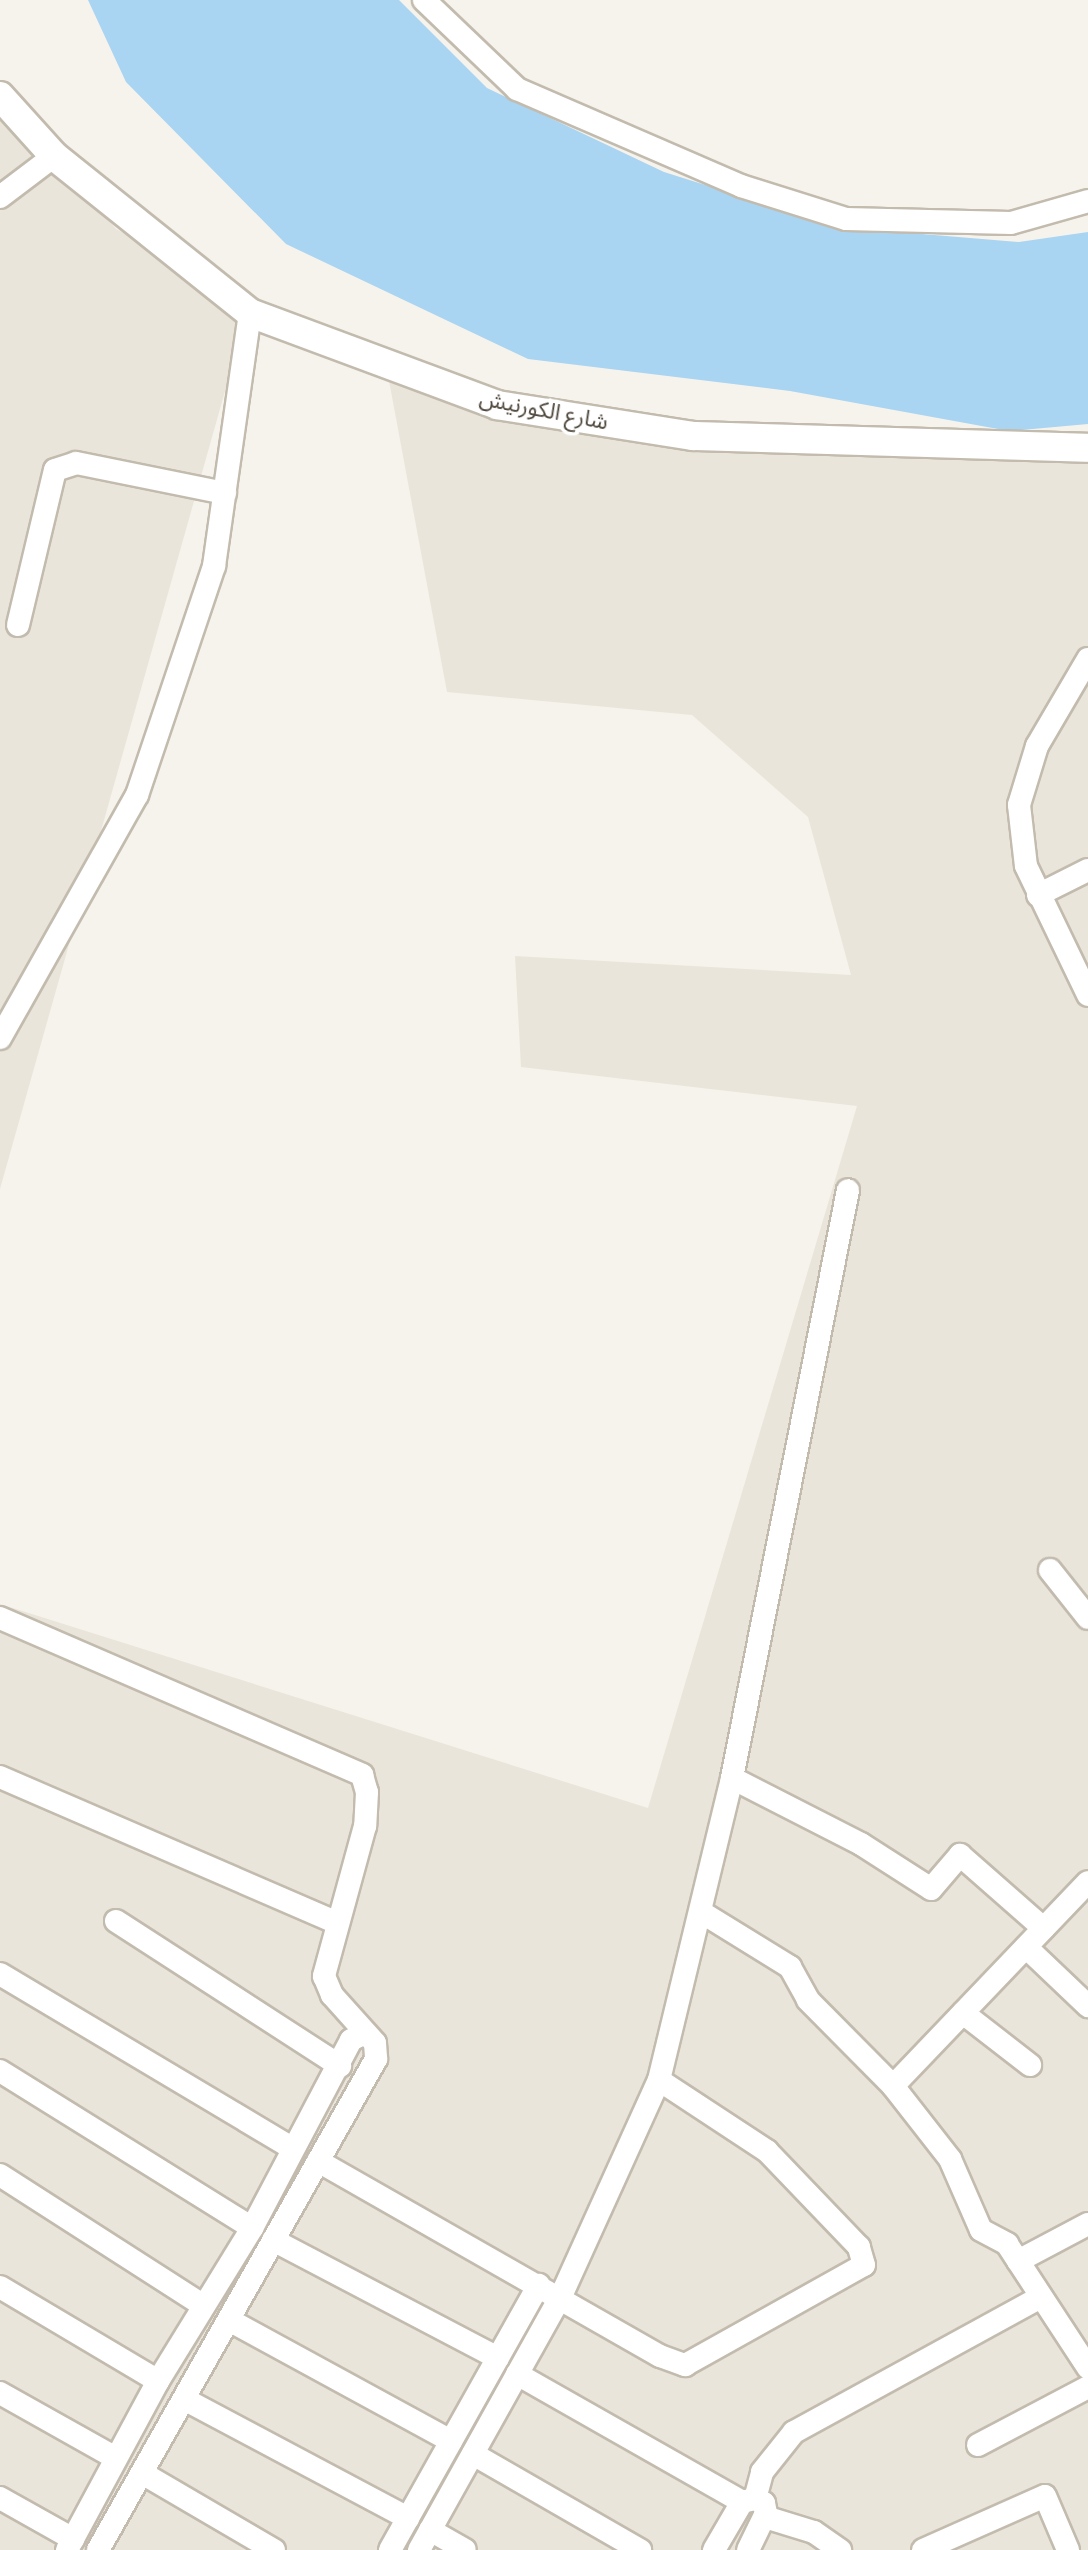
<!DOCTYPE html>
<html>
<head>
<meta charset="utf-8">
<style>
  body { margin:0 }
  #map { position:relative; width:1088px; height:2550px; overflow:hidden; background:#f6f3ec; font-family:Lato,"Noto Sans Arabic",sans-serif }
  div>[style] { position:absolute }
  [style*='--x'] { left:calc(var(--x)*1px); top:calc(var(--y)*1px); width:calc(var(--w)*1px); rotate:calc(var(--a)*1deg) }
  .residential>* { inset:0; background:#eae5da }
  .water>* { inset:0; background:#a9d4f2 }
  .roads { filter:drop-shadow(2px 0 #c2bbae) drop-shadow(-2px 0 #c2bbae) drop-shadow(0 2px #c2bbae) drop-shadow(0 -2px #c2bbae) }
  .minor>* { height:22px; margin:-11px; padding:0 11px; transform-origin:11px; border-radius:11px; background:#fff }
  .tertiary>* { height:28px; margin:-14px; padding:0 14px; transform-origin:14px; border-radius:14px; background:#fff }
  span { translate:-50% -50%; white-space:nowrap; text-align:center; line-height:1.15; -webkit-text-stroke:7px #fff; paint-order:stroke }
  .street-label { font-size:22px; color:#4b4439 }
</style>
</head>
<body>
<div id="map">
  <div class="residential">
    <div style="clip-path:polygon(0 90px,116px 229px,251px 299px,0 1189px)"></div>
    <div style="clip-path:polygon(387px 370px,707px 429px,1088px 457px,1088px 2550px,0 2550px,0 1604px,648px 1808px,857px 1106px,521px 1067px,515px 956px,851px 975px,808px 817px,692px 715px,447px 692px)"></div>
  </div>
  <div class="water">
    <div style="clip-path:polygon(88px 0,399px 0,487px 88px,664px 172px,838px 227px,1019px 242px,1088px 232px,1088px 424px,1009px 431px,790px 391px,528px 359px,286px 244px,126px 82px)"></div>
  </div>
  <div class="roads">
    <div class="minor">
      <div style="--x:424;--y:0;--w:129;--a:43.7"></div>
      <div style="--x:517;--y:89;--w:244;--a:23.4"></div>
      <div style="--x:741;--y:186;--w:110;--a:17.4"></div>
      <div style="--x:846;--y:219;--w:165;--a:1.4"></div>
      <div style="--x:1011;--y:223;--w:80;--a:-15.9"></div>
      <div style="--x:0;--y:197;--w:68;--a:-37.2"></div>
      <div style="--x:18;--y:625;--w:159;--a:-76.6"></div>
      <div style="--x:55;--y:470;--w:22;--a:-18"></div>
      <div style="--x:76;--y:463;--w:152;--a:11.4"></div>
      <div style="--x:1088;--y:659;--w:101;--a:120.4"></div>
      <div style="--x:1037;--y:746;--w:62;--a:107"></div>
      <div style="--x:1019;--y:805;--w:61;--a:83.5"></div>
      <div style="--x:1026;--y:866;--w:143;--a:64.3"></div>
      <div style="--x:1038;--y:895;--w:56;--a:-26.6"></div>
      <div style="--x:0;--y:1038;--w:279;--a:-60.6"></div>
      <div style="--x:137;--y:795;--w:242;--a:-71.4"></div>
      <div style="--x:214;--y:566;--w:256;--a:-81.9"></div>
      <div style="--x:1050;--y:1570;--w:61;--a:51.6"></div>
      <div style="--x:0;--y:1618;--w:395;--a:23.4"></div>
      <div style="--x:362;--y:1775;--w:18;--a:74"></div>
      <div style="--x:367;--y:1792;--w:34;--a:93"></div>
      <div style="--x:365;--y:1826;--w:156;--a:105.3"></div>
      <div style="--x:324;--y:1976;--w:21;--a:67"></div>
      <div style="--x:332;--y:1995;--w:64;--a:48.1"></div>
      <div style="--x:375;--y:2043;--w:16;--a:86"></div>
      <div style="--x:376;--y:2059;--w:564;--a:119.52"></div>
      <div style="--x:0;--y:1777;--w:368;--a:23.4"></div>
      <div style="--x:732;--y:1778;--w:145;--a:27.1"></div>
      <div style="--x:861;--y:1844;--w:83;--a:32.7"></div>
      <div style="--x:931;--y:1889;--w:45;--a:-49.5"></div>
      <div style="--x:960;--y:1855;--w:111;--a:41.3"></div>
      <div style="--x:701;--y:1912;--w:105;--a:31.7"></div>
      <div style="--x:790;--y:1967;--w:38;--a:61"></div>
      <div style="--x:808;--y:2000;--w:121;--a:45.3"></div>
      <div style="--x:893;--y:2086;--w:93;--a:52"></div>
      <div style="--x:950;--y:2159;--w:77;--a:66.4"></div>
      <div style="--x:981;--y:2230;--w:30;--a:28"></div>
      <div style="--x:1007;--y:2244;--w:148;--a:56.8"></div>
      <div style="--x:116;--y:1921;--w:267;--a:32.9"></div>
      <div style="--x:1026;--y:1947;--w:86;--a:43.6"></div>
      <div style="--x:0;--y:1974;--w:341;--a:30.8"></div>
      <div style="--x:963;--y:2013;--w:85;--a:37.8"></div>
      <div style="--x:0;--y:2071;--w:297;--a:31.9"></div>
      <div style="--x:893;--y:2086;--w:282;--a:-46.3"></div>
      <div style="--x:318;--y:2161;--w:394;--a:29.7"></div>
      <div style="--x:660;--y:2356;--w:27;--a:20"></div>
      <div style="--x:685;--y:2365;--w:205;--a:-29.2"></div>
      <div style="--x:864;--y:2265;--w:19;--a:-106"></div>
      <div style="--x:859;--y:2247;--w:133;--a:-133.8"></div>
      <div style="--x:767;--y:2151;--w:129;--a:-146.7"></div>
      <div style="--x:0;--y:2175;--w:242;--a:32.7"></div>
      <div style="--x:273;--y:2240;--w:254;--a:27.7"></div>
      <div style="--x:1018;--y:2261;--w:79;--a:-27.9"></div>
      <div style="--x:0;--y:2287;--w:184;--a:30.7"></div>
      <div style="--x:229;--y:2320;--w:253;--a:28.6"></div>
      <div style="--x:517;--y:2374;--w:259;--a:29.6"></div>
      <div style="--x:0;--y:2393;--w:133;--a:29.3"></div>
      <div style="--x:184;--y:2399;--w:254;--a:28"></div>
      <div style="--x:978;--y:2445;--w:124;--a:-27.8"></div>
      <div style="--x:473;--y:2454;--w:193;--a:29.9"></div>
      <div style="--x:142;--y:2473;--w:153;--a:30.3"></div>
      <div style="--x:0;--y:2498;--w:84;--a:29.3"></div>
      <div style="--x:755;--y:2499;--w:28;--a:-75"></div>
      <div style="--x:762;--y:2472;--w:51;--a:-51.3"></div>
      <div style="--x:794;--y:2432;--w:281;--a:-28.7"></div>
      <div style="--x:765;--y:2517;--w:51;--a:17"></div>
      <div style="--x:814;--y:2532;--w:32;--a:35"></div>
      <div style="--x:430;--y:2530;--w:40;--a:29.7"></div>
      <div style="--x:67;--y:2550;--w:192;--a:-61.7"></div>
      <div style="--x:158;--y:2381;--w:180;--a:-58.4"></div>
      <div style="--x:252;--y:2228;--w:212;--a:-62.2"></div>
      <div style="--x:351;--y:2040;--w:13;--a:-27"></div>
      <div style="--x:390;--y:2550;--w:304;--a:-60.7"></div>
      <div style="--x:419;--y:2550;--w:291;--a:-60.8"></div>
      <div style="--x:561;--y:2296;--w:237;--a:-65.6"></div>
      <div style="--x:659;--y:2080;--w:311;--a:-76.4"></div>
      <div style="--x:732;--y:1778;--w:599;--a:-78.84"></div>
      <div style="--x:714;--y:2550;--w:56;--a:-59.7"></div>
      <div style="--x:742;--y:2502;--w:13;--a:-13"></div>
      <div style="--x:755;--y:2499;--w:10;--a:24"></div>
      <div style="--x:764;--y:2503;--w:10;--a:79"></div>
      <div style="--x:766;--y:2513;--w:41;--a:115.9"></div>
      <div style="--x:923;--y:2550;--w:133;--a:-23.9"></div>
      <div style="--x:1045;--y:2496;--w:59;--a:66.9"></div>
    </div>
    <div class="tertiary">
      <div style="--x:0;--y:96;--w:81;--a:48"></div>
      <div style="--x:54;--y:156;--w:251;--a:38.7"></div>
      <div style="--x:250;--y:313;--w:264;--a:20.4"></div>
      <div style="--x:497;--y:405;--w:198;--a:9"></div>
      <div style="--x:693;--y:436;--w:395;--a:1.7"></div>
    </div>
  </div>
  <div class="street-label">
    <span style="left:544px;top:409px;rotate:11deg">شارع الكورنيش</span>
  </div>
</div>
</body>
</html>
